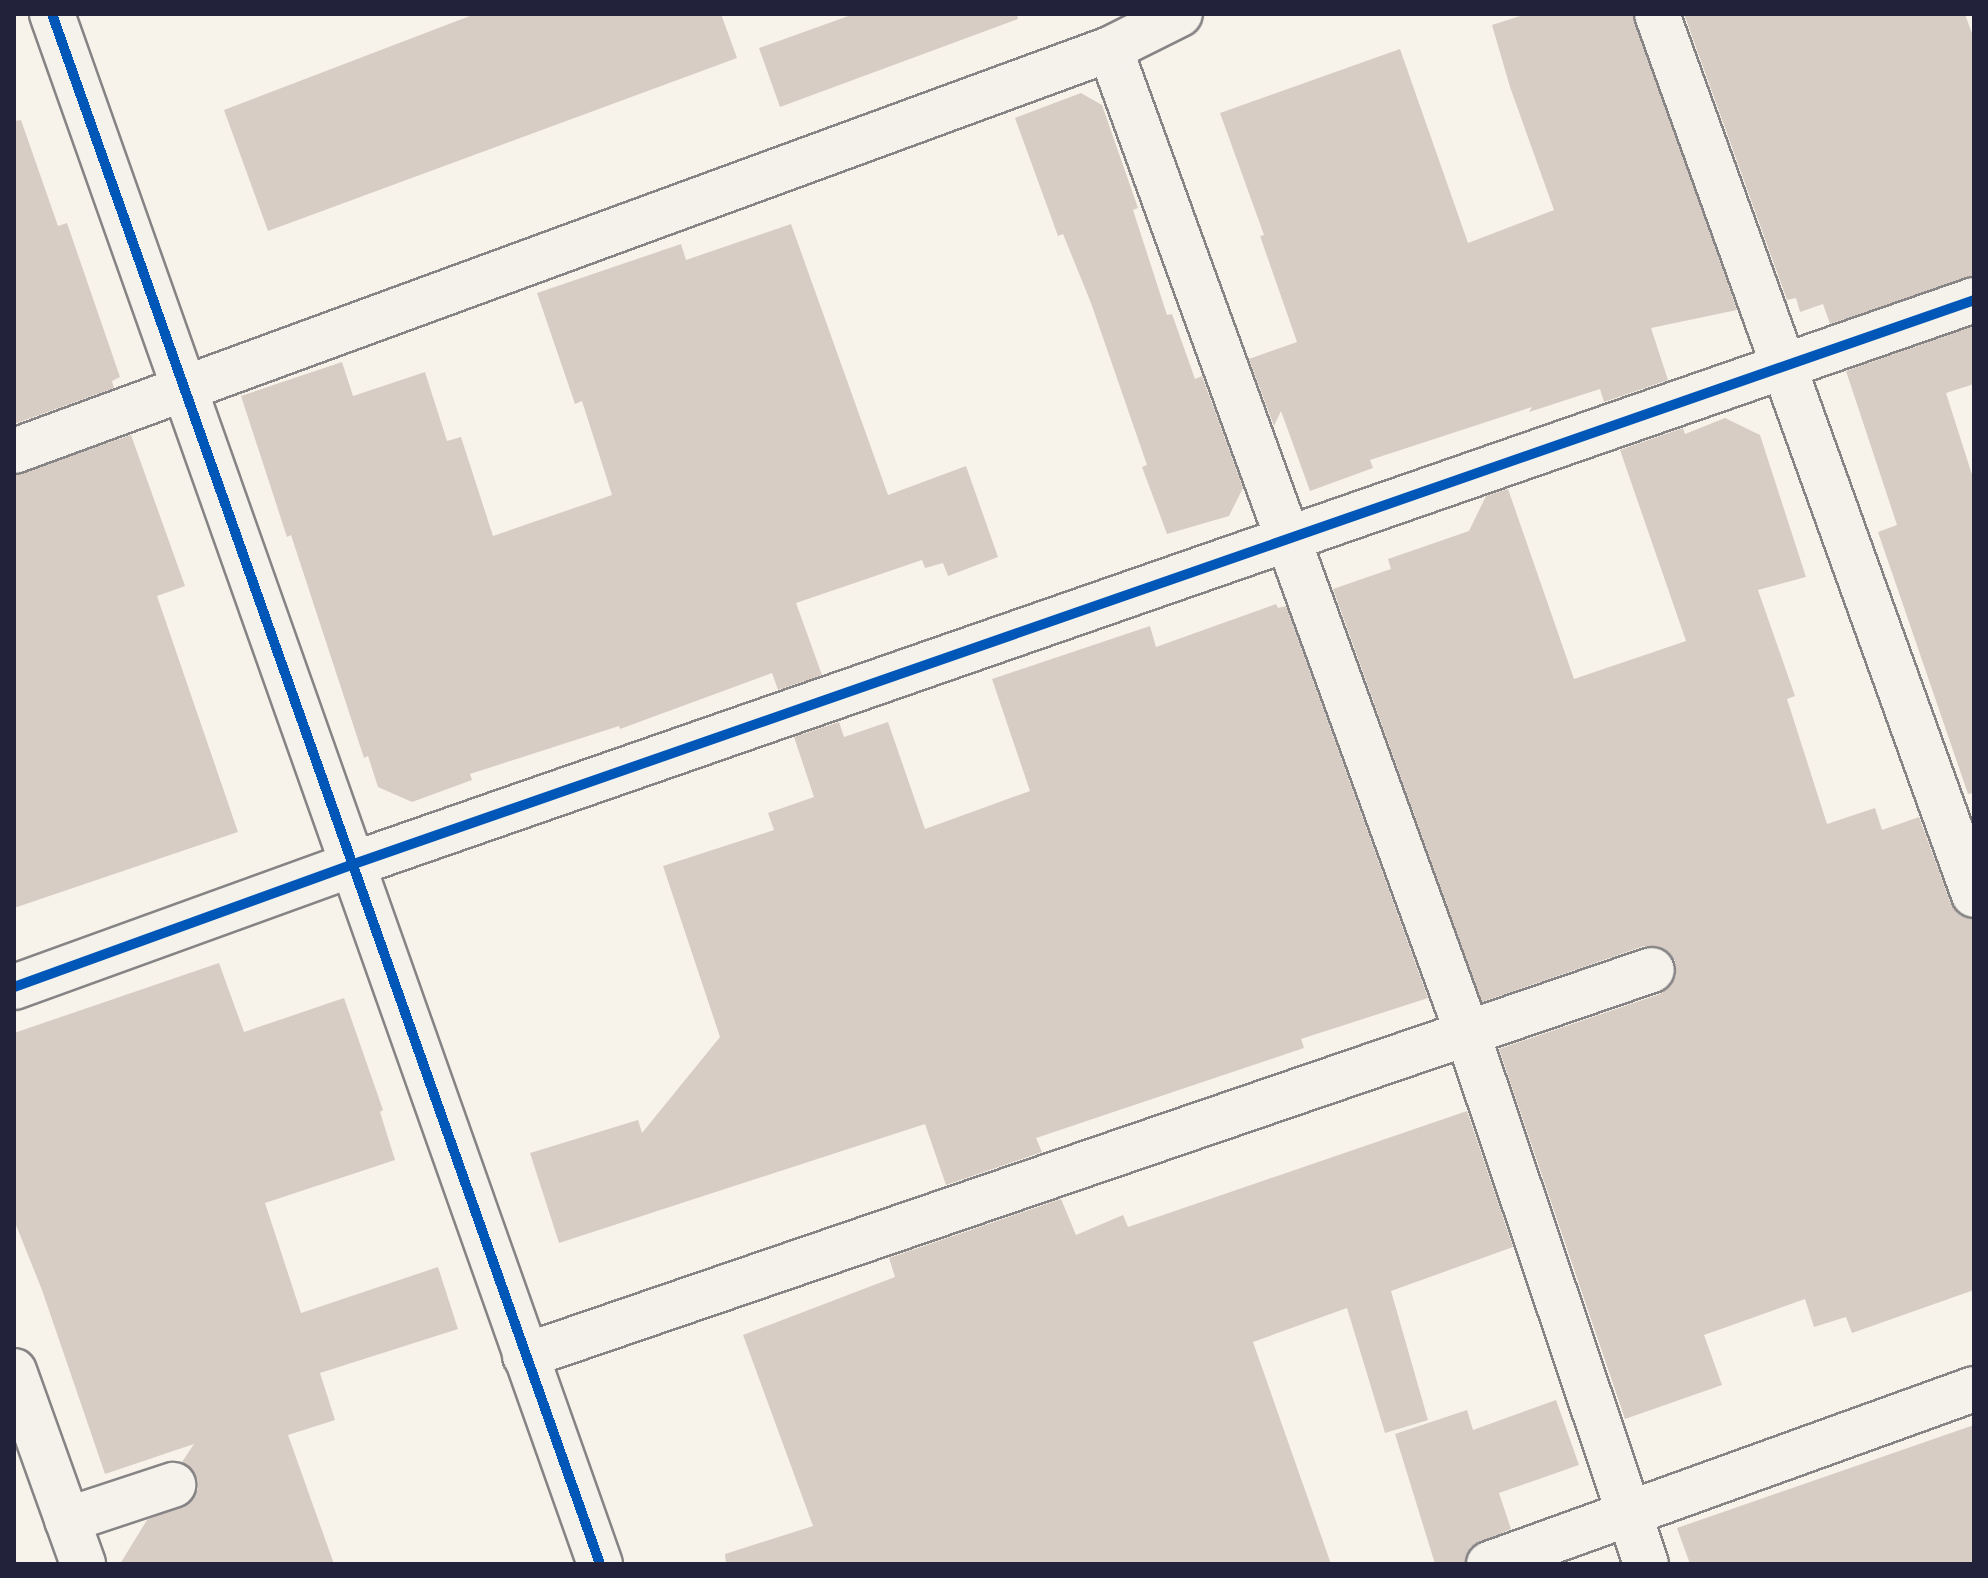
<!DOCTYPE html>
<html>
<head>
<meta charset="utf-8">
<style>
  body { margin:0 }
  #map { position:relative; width:1988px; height:1578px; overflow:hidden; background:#f7f3ea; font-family:Mali,sans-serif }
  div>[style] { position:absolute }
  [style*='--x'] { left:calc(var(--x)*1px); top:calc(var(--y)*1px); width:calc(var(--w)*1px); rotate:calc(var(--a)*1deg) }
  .building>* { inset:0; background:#d8cdc4 }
  .roads { filter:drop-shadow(2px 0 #868485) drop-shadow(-2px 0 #868485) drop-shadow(0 2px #868485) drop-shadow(0 -2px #868485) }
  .minor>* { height:44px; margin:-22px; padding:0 22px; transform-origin:22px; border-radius:22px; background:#f5f2ec }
  .tertiary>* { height:44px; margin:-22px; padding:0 22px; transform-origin:22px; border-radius:22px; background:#f5f2ec }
  .cycleway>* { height:10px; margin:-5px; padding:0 5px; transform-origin:5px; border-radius:5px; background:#0057b8 }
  span { translate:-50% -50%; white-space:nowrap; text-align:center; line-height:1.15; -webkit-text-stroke:7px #fcf5e5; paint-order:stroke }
  .frame { position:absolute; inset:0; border:16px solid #22223b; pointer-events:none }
</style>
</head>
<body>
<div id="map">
  <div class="building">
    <div style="clip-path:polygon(475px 14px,721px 14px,737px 58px,268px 231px,224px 110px)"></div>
    <div style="clip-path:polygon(854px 14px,1017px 14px,1018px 19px,780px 107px,759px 48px)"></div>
    <div style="clip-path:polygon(1526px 14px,1633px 14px,1737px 310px,1651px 328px,1668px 380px,1604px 402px,1600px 389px,1529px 412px,1532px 407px,1370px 460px,1373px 468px,1310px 491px,1281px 411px,1274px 426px,1249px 359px,1297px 342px,1260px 236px,1264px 235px,1220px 113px,1400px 49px,1468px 243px,1554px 210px,1510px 87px,1492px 25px)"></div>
    <div style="clip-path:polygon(1684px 14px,1965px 14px,1974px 39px,1974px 276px,1830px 324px,1823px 304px,1800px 312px,1796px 298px,1787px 300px)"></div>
    <div style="clip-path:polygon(1081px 93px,1102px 105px,1138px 208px,1133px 210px,1167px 315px,1172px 314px,1195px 379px,1202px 376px,1243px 488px,1229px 516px,1167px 534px,1142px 467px,1147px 465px,1091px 303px,1063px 234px,1058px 236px,1015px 118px)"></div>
    <div style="clip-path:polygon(21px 120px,58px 226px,67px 223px,120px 377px,112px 381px,114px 388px,14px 424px,14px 121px)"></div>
    <div style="clip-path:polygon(791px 224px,888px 495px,966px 466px,998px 557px,948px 576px,943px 563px,925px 568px,922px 560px,796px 603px,822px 675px,778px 690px,772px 673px,620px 729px,619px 726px,470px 774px,472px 780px,412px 802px,378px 787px,368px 756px,364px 758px,291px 535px,287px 537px,241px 396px,342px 362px,353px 396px,425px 372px,447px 441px,461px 437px,493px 536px,612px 495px,582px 401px,575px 404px,537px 293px,681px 244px,686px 260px)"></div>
    <div style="clip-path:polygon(1974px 326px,1974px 384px,1946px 393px,1974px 481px,1974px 793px,1968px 794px,1878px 532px,1897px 525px,1846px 371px)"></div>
    <div style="clip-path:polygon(1725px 418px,1760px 435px,1806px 577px,1758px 590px,1795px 696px,1787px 699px,1827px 824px,1875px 808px,1882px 830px,1919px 817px,1951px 904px,1959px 915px,1974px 919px,1974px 1290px,1852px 1333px,1846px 1317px,1814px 1327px,1805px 1299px,1704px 1335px,1722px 1385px,1625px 1419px,1499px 1049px,1660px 994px,1670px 987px,1676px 976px,1675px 961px,1669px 952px,1658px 946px,1644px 946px,1482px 1002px,1333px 589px,1391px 569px,1388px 559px,1469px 531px,1486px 496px,1508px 489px,1574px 679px,1686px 641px,1620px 450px,1683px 428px,1685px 434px)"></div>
    <div style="clip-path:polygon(131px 435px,185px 586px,157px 596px,238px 832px,14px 908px,14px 475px)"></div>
    <div style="clip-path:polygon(1276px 604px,1278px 608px,1286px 606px,1428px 998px,1301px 1039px,1304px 1048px,1036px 1138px,1042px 1152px,946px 1185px,925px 1124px,559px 1243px,530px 1153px,638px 1120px,642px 1133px,720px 1037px,663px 866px,774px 830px,768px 813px,814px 797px,794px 737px,839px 722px,844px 737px,888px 722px,925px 829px,1030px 791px,992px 679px,1150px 626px,1156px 647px)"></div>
    <div style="clip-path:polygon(219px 963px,244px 1032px,344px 998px,383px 1110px,380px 1112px,395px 1160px,265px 1203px,301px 1313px,438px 1267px,458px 1329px,320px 1373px,335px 1420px,288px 1435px,334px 1564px,120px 1564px,147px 1520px,192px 1501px,198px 1489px,197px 1478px,182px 1462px,194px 1444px,105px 1474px,42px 1290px,14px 1220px,14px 1033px)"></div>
    <div style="clip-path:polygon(1467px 1111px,1513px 1247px,1391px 1291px,1428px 1420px,1385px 1433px,1347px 1308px,1253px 1342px,1331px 1564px,726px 1564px,725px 1554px,813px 1526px,743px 1335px,895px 1277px,889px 1258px,1061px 1199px,1076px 1235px,1123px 1215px,1128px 1227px)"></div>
    <div style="clip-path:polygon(1556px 1400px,1579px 1465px,1499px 1493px,1511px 1529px,1470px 1547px,1465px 1564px,1435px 1564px,1395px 1434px,1467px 1410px,1473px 1430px)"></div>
    <div style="clip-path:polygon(1974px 1425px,1974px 1564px,1690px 1564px,1677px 1528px)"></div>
  </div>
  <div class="roads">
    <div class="minor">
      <div style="--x:1657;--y:14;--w:936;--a:70.21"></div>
      <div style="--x:1110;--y:49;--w:1049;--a:70.04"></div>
      <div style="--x:1468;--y:1035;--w:558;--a:71.4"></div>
      <div style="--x:14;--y:451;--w:1167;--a:-20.14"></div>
      <div style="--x:1110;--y:49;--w:78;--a:-26.6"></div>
      <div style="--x:14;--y:987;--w:358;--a:-19.9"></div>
      <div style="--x:351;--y:865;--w:1719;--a:-19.19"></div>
      <div style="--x:525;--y:1356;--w:1191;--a:-18.91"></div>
      <div style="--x:14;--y:1371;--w:205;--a:70.3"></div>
      <div style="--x:67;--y:1520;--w:112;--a:-18.3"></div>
      <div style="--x:1489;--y:1564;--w:516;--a:-19.84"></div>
    </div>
    <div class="tertiary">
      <div style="--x:52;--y:14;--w:1644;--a:70.53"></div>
    </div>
  </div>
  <div class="cycleway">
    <div style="--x:52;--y:14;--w:1644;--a:70.53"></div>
    <div style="--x:14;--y:987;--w:358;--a:-19.9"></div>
    <div style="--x:351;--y:865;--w:1719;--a:-19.19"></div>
  </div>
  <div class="frame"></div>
</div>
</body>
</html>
